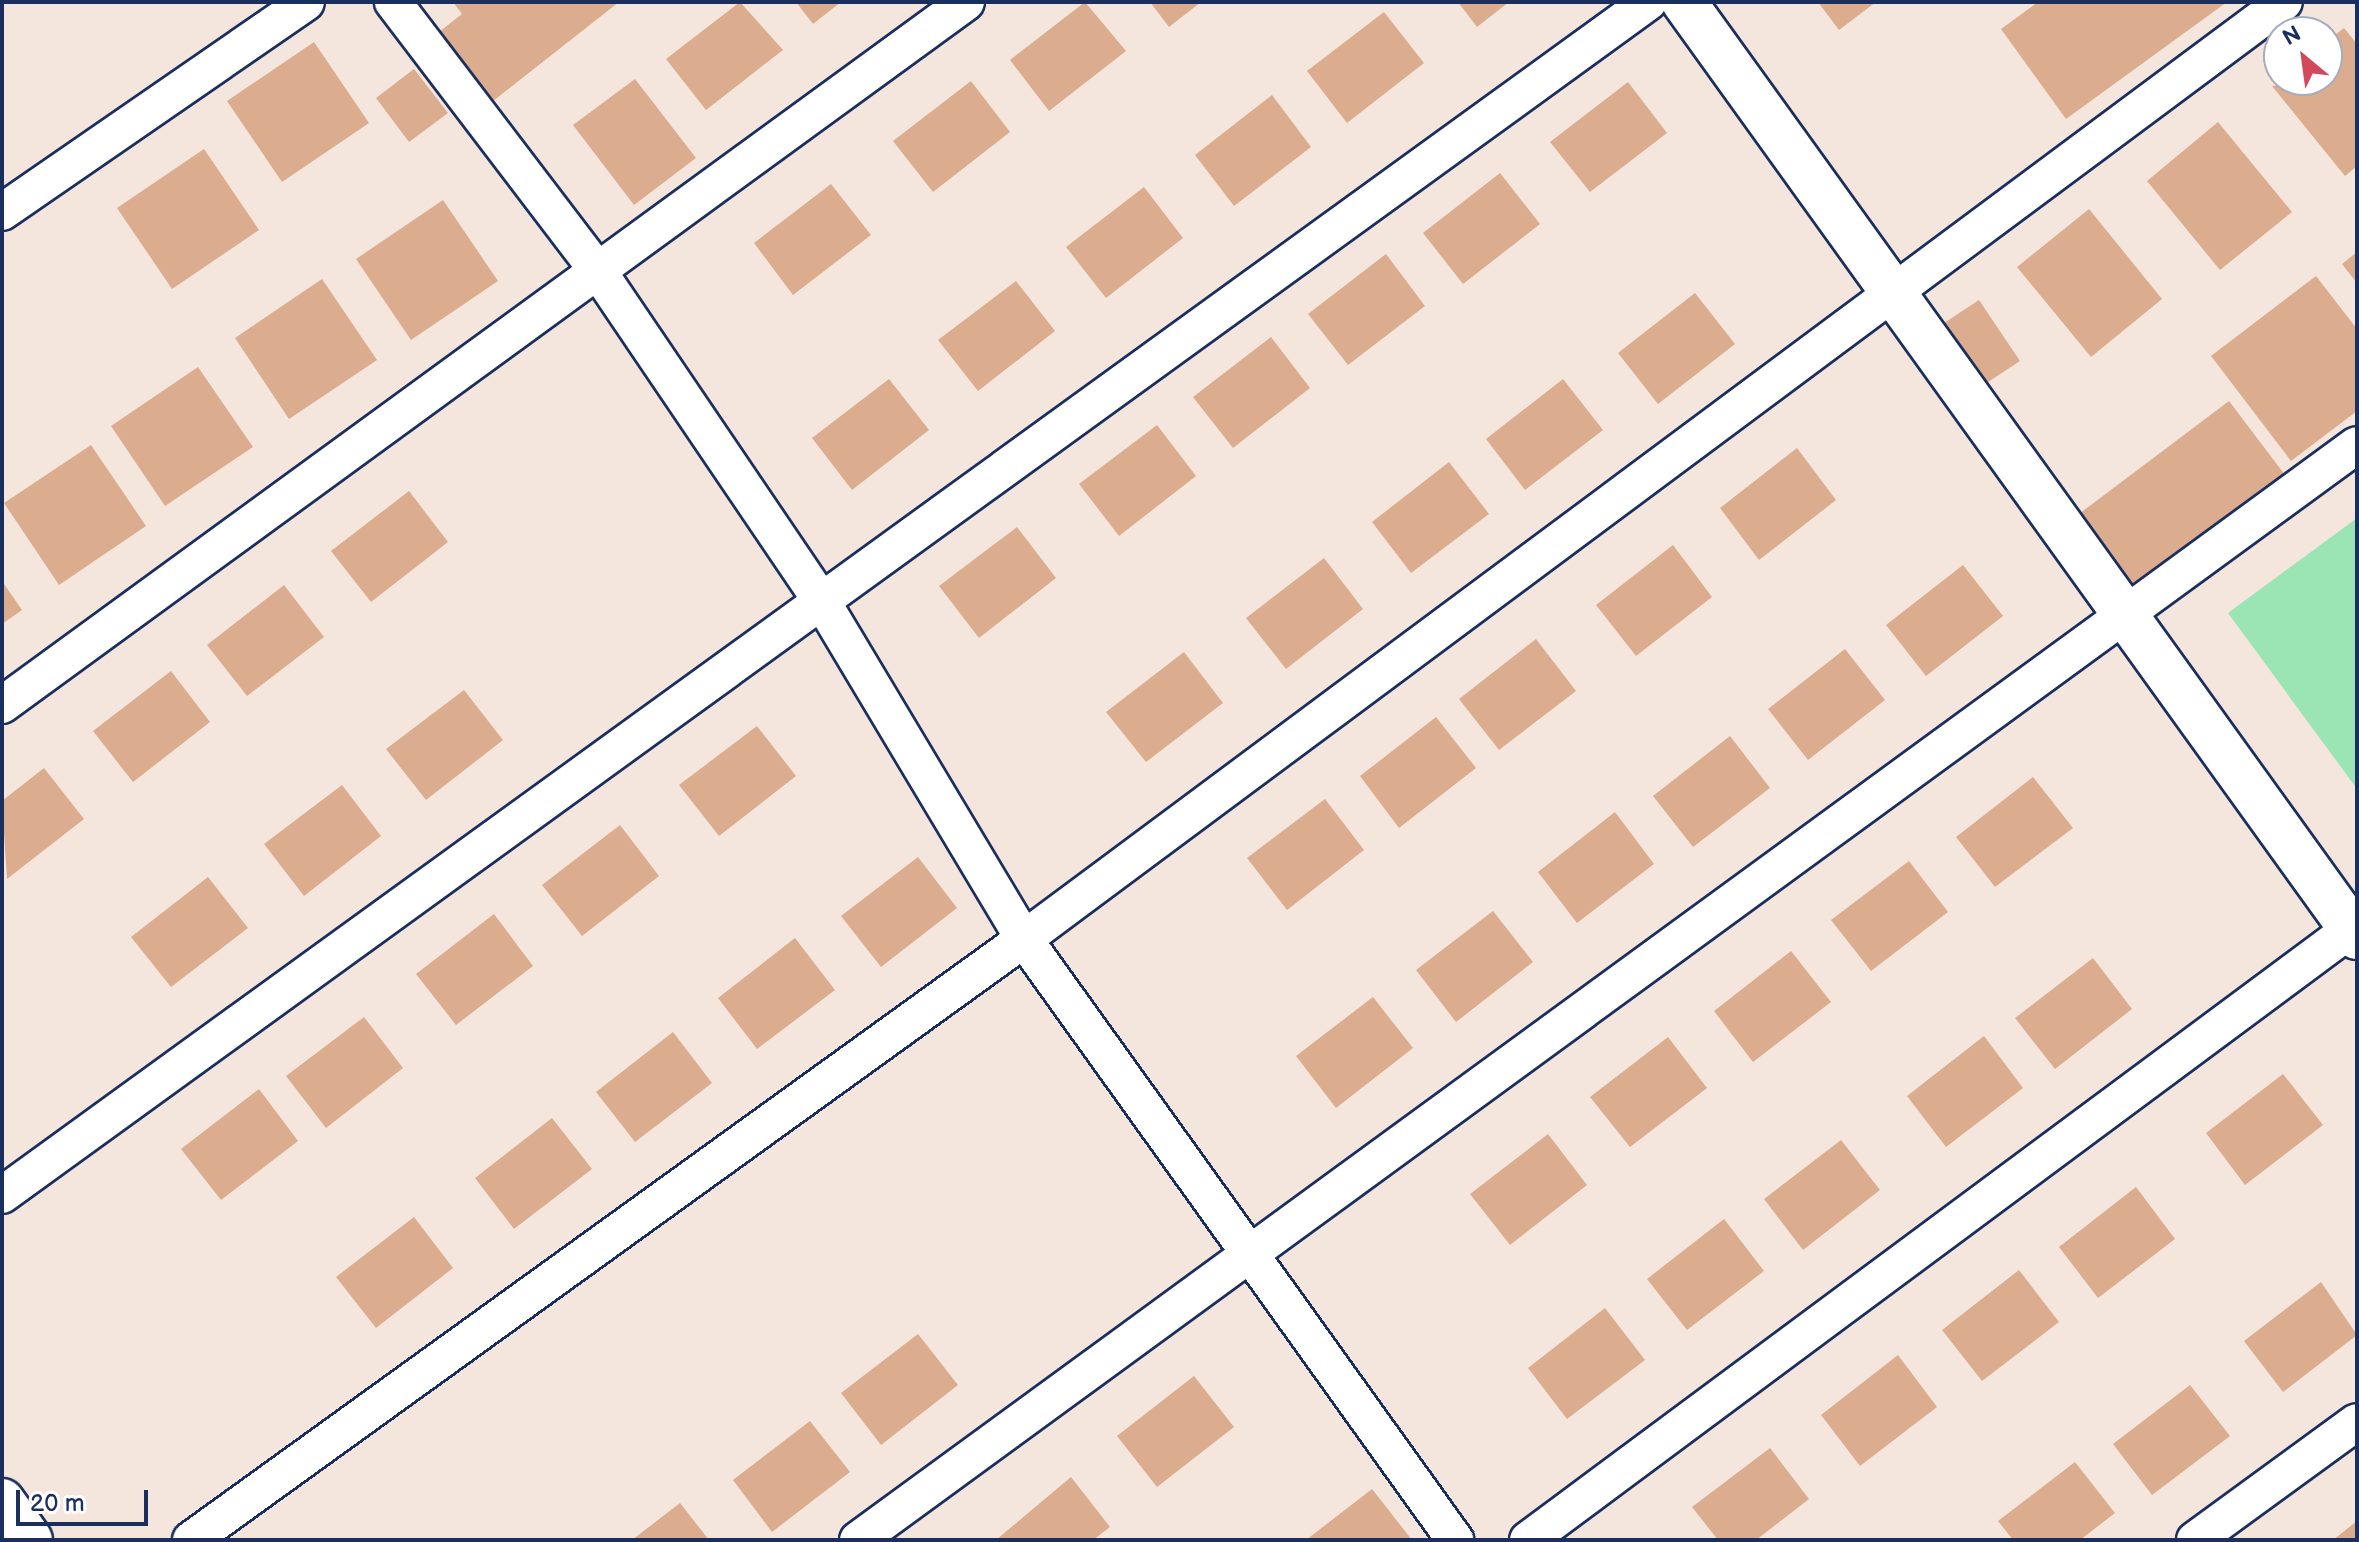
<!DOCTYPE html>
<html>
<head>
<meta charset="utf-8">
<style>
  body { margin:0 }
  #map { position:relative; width:2359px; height:1542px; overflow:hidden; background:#f4e6dd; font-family:"Balsamiq Sans",sans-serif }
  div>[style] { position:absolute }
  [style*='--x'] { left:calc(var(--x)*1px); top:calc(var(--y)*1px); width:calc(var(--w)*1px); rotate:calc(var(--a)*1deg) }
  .green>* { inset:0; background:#9be5b4 }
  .building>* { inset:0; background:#dcac8e }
  .roads { filter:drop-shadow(2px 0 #1b2f5e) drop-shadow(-2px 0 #1b2f5e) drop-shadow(0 2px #1b2f5e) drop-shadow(0 -2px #1b2f5e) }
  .street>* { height:36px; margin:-18px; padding:0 18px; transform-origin:18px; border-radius:18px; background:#fff }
  .secondary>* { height:44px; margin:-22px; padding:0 22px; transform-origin:22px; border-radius:22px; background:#fff }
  span { translate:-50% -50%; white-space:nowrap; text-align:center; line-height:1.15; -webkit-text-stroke:6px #fff; paint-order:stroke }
  .frame { position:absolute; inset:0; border:4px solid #1b2f5e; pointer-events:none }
  .north { position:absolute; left:2263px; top:16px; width:80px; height:80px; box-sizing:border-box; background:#fff; border:2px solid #a4acbf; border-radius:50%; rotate:331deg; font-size:22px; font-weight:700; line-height:32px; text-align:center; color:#1b2f5e }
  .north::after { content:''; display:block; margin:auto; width:28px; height:36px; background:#d1495b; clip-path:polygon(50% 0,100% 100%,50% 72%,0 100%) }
  .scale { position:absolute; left:16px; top:1490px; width:132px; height:36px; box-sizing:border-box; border:4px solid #1b2f5e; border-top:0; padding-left:10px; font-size:24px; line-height:28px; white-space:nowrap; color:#1b2f5e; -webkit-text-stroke:6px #fff; paint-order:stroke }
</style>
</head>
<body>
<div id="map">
  <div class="green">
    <div style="clip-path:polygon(2357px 518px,2357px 789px,2228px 613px)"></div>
  </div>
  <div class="building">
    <div style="clip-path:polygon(453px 2px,619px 2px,493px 101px,439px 32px,462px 14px)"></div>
    <div style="clip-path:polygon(740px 2px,783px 50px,706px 110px,666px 59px)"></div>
    <div style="clip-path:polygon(796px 2px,841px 2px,813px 24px)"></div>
    <div style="clip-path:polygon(1085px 2px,1126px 51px,1049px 111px,1010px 60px)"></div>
    <div style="clip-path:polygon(1150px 2px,1201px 2px,1169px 27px)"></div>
    <div style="clip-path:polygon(1458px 2px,1509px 2px,1477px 27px)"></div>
    <div style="clip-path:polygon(1818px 2px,1876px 2px,1839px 30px)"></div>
    <div style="clip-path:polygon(2038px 2px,2227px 2px,2066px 119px,2001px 29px)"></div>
    <div style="clip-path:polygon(1384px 12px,1424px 63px,1347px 123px,1307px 71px)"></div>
    <div style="clip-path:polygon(2344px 28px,2357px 44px,2357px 166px,2345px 176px,2272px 86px,2327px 80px,2327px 41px)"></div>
    <div style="clip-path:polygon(314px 42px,369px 123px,282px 182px,227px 101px)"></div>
    <div style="clip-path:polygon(414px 69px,448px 113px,409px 142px,376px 98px)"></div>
    <div style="clip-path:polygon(635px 79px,696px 158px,634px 205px,573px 125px)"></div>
    <div style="clip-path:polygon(971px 81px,1010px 132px,933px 192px,893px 141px)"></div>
    <div style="clip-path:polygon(1628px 82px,1667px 133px,1590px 192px,1550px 142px)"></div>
    <div style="clip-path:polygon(1272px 95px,1311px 147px,1234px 206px,1195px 155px)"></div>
    <div style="clip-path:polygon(2218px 122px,2292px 212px,2220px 270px,2147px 181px)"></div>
    <div style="clip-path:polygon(204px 149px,259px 230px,172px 289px,117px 208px)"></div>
    <div style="clip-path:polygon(1500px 173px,1540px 224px,1463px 284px,1423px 233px)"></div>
    <div style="clip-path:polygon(831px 184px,871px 235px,793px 295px,754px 243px)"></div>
    <div style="clip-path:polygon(1144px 187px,1183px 238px,1106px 298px,1066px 247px)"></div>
    <div style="clip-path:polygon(443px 200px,498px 281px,411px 340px,356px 259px)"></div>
    <div style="clip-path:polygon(2089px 209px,2162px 299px,2091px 357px,2017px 267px)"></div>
    <div style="clip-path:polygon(2357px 252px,2357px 283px,2342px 264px)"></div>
    <div style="clip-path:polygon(1386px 254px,1425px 306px,1348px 365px,1308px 314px)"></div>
    <div style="clip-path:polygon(2316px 276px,2357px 329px,2357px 411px,2291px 461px,2211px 356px)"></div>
    <div style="clip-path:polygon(322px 279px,377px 360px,289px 419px,235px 338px)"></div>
    <div style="clip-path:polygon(1016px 281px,1055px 331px,978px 391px,938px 340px)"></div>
    <div style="clip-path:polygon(1695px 293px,1735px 344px,1658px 404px,1618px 353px)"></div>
    <div style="clip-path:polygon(1979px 300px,2020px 361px,1982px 386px,1941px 325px)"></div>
    <div style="clip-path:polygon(1271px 337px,1310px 388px,1233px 448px,1193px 397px)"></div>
    <div style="clip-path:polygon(198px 367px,253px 447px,165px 506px,111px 426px)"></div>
    <div style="clip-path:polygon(889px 379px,929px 430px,852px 490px,812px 438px)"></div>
    <div style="clip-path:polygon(1563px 379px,1603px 430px,1525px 490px,1486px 439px)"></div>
    <div style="clip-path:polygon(2229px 401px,2285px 475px,2135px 588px,2079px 514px)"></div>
    <div style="clip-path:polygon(1157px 425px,1196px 476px,1119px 536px,1079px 484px)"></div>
    <div style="clip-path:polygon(91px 445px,146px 526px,59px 585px,4px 503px)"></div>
    <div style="clip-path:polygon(1797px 448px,1836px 500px,1759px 560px,1720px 508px)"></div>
    <div style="clip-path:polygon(1449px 462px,1489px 514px,1411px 573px,1372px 522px)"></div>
    <div style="clip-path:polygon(409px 491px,448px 542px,371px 602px,331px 551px)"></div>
    <div style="clip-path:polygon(1017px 527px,1056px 578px,979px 638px,939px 586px)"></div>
    <div style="clip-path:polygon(1673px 545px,1712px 597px,1636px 656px,1596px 605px)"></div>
    <div style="clip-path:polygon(1324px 558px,1363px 609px,1286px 669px,1246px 618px)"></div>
    <div style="clip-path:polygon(1963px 565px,2003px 616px,1926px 676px,1886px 625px)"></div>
    <div style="clip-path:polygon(2px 581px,22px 610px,2px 624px)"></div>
    <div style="clip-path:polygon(284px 585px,324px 637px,247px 696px,207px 645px)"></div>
    <div style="clip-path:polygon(1536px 639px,1576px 691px,1499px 750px,1459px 699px)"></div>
    <div style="clip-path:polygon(1845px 649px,1885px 700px,1808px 760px,1768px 709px)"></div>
    <div style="clip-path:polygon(1184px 652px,1223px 703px,1146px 762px,1106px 712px)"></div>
    <div style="clip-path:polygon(171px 671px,210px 722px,133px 782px,93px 731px)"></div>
    <div style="clip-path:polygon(464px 690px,503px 740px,426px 800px,386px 749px)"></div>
    <div style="clip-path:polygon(1436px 717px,1476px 768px,1399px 828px,1360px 776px)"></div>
    <div style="clip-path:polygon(757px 726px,796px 776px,719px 836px,679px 785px)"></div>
    <div style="clip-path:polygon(1730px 736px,1770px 788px,1693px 847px,1653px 796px)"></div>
    <div style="clip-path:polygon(44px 768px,84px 819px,7px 879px,2px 801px)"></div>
    <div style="clip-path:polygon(2033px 777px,2073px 828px,1995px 887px,1956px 837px)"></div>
    <div style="clip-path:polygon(342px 785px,381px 836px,304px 896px,264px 844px)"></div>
    <div style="clip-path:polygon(1325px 799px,1364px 850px,1287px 910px,1247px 858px)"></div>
    <div style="clip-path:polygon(1615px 812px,1654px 864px,1577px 923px,1538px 872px)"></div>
    <div style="clip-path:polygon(620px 825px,659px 876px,582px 936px,542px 885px)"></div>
    <div style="clip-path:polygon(918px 857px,957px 908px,881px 967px,841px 916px)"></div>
    <div style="clip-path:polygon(1909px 861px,1948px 912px,1871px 971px,1831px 920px)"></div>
    <div style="clip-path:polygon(208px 877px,248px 928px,171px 987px,131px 937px)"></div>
    <div style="clip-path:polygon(1493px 911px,1533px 962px,1456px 1022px,1416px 970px)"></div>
    <div style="clip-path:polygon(494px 914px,533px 966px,456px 1025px,416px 974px)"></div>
    <div style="clip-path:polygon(795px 938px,835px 990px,757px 1049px,718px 998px)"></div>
    <div style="clip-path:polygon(1791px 951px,1831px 1002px,1753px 1062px,1714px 1011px)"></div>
    <div style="clip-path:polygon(2093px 958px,2132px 1009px,2055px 1069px,2015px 1018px)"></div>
    <div style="clip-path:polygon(1373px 997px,1413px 1048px,1336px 1108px,1296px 1056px)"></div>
    <div style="clip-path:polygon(364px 1017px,403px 1068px,326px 1128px,286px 1076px)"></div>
    <div style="clip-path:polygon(673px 1032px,712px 1083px,635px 1142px,596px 1092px)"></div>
    <div style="clip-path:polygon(1984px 1036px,2023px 1088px,1946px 1147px,1907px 1096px)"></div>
    <div style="clip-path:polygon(1668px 1037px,1707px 1088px,1630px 1147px,1590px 1097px)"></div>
    <div style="clip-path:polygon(2283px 1074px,2323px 1125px,2245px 1185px,2206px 1133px)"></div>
    <div style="clip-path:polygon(259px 1089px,298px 1141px,221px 1200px,181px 1149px)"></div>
    <div style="clip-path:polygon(552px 1118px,592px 1169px,514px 1229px,475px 1178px)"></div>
    <div style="clip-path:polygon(1548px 1134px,1587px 1185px,1510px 1245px,1470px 1194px)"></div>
    <div style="clip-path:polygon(1841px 1140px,1880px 1190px,1803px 1250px,1764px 1199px)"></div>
    <div style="clip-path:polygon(2136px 1187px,2175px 1239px,2098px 1298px,2059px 1247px)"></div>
    <div style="clip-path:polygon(414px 1217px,453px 1268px,376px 1328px,336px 1277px)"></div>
    <div style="clip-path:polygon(1724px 1219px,1764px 1271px,1687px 1330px,1647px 1279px)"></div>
    <div style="clip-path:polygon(2019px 1270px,2059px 1322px,1982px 1381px,1942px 1330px)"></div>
    <div style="clip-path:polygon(2321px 1282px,2357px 1335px,2283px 1392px,2244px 1341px)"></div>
    <div style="clip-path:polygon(1605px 1308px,1645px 1360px,1567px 1419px,1528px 1368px)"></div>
    <div style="clip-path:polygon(918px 1334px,958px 1385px,881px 1445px,841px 1393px)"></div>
    <div style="clip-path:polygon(1898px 1355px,1937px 1407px,1860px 1466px,1821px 1415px)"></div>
    <div style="clip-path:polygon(1194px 1376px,1234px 1427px,1157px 1487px,1117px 1436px)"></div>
    <div style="clip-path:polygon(2190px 1385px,2230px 1436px,2152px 1495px,2113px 1444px)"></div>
    <div style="clip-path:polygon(810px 1421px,850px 1472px,772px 1532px,733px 1480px)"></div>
    <div style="clip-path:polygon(1770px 1448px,1809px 1499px,1756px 1540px,1718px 1540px,1692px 1507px)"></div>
    <div style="clip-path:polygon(2075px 1462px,2115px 1513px,2080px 1540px,2013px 1540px,1998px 1521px)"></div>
    <div style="clip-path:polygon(1071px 1477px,1110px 1527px,1093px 1540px,996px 1540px)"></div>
    <div style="clip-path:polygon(1372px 1489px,1412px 1540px,1306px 1540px)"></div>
    <div style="clip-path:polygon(680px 1503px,709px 1540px,632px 1540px)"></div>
    <div style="clip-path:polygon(2357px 1521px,2357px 1540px,2333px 1540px)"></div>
  </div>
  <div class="roads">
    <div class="street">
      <div style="--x:393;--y:2;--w:342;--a:52.7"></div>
      <div style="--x:600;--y:274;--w:394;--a:55.9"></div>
      <div style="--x:821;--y:600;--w:395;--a:59.1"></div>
      <div style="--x:1024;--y:939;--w:740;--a:54.35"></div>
      <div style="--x:2;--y:212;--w:369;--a:-34.6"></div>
      <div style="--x:2;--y:705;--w:1193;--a:-36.1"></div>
      <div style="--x:2;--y:1195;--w:2033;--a:-35.93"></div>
      <div style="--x:191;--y:1540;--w:1027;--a:-35.81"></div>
      <div style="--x:1024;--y:939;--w:1570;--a:-36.64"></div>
      <div style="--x:858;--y:1540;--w:1856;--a:-36.15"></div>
      <div style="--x:1528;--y:1540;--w:1025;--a:-36.59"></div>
      <div style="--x:2195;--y:1540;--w:200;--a:-36.1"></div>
    </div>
    <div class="secondary">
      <div style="--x:1684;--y:2;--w:1152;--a:54.25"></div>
      <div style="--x:2;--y:1501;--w:48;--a:54.3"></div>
    </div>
  </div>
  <div class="frame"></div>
  <div class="north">N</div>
  <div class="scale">20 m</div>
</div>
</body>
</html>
